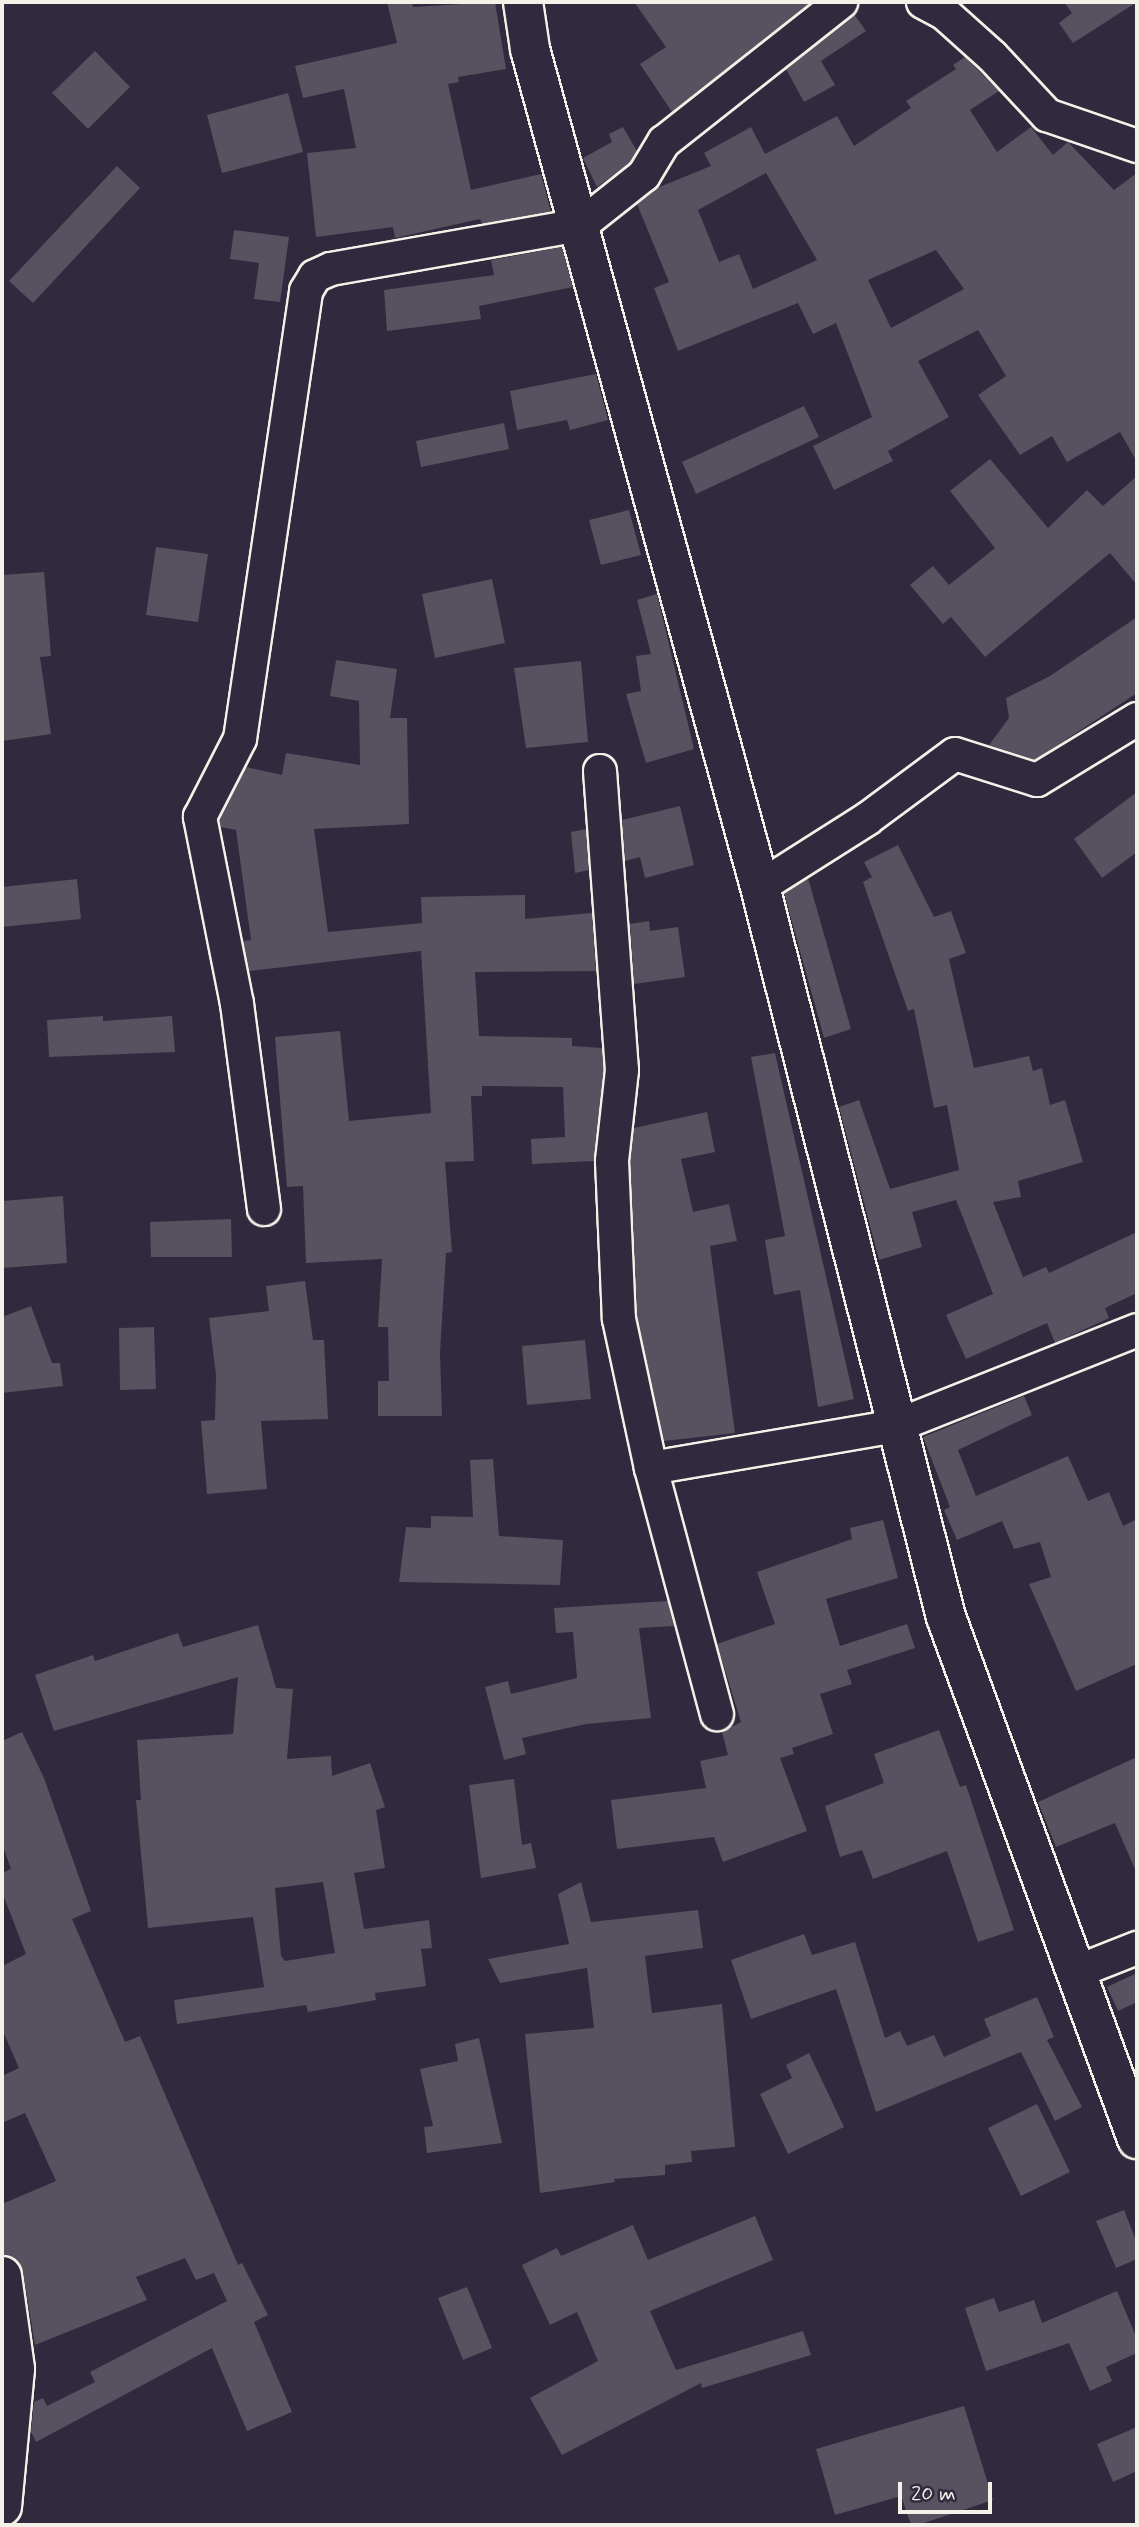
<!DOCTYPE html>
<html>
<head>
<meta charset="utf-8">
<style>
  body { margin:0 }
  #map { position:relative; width:1139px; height:2527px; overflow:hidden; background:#2f2a3d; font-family:Mynerve,sans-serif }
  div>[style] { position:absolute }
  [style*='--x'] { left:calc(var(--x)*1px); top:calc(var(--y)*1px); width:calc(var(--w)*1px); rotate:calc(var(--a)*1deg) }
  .building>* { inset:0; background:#56525f }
  .roads { filter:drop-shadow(2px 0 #f4f1e8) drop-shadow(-2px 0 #f4f1e8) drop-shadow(0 2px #f4f1e8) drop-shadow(0 -2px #f4f1e8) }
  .street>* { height:32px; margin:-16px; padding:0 16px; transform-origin:16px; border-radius:16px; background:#2f2a3d }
  .secondary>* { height:38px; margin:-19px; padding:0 19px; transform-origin:19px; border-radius:19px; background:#2f2a3d }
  span { translate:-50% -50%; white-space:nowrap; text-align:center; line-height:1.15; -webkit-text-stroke:7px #2f2a3d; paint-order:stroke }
  .frame { position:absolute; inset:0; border:4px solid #f4f1e8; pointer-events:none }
  .scale { position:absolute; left:898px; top:2482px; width:94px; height:32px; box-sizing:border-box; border:4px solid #f4f1e8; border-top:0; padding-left:9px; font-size:21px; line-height:24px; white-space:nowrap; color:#f4f1e8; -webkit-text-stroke:5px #2f2a3d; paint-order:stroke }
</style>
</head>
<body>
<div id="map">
  <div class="building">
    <div style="clip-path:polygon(387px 2px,412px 2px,413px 7px,495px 2px,506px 69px,458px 77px,459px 82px,448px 84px,471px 190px,541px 174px,551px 212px,482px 224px,480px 219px,395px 238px,393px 227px,316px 237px,307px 153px,356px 148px,344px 89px,303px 98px,295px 66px,397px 43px)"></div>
    <div style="clip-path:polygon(634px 2px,812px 2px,672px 112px,640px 64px,666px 47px)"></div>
    <div style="clip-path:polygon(1064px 2px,1137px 2px,1073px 43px,1059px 23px,1072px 13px)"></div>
    <div style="clip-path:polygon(854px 14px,866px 31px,821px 61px,835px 85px,804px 102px,786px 69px)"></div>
    <div style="clip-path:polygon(95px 51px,130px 87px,88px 129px,52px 93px)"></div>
    <div style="clip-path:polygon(evenodd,965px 57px,999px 91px,970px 110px,997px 152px,1031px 127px,1053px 155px,1068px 142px,1114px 190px,1137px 173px,1137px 462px,1120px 432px,1067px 462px,1052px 436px,1020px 455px,978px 395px,1006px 376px,978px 330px,918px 361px,949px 417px,888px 451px,893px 461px,834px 490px,813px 446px,872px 417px,836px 323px,813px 334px,798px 303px,678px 351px,654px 288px,669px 282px,637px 204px,657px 188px,711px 166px,704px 153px,751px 127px,765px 154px,837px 116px,854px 146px,911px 108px,906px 101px,956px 69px,953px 65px,965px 57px,766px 173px,817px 260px,753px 289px,739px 254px,719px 262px,698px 210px,766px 173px,965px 57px,936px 250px,964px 289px,891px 328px,868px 280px,936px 250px)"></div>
    <div style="clip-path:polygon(288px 93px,303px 152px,222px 173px,207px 115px)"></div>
    <div style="clip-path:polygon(623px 127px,637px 151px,630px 163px,597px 187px,583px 158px,612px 142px,609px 134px)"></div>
    <div style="clip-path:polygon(117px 166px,140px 188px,33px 303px,9px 281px)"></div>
    <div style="clip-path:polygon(234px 230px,289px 237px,280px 302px,254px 299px,259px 263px,230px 259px)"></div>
    <div style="clip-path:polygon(562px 247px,573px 287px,479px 306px,481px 319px,387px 331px,384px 290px,494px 275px,491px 260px)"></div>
    <div style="clip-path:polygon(596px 374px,608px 420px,570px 430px,567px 420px,517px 430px,510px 391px)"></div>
    <div style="clip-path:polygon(804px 406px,819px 437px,696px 494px,682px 462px)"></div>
    <div style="clip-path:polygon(504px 423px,509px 449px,421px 467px,416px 441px)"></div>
    <div style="clip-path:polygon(990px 459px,1048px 528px,1087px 490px,1103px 506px,1137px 476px,1137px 585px,1110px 553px,985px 657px,951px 617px,943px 624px,910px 585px,933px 566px,949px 585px,995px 548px,950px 491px)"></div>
    <div style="clip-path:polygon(629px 510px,641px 555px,601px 565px,589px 520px)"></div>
    <div style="clip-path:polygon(156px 547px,208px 554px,198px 622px,146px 615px)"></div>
    <div style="clip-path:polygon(44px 572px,51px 656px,40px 657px,51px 734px,2px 741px,2px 575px)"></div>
    <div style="clip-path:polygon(492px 579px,505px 643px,435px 658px,422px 594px)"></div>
    <div style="clip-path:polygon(657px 594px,694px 749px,646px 763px,626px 694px,641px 691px,636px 656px,651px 654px,637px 600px)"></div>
    <div style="clip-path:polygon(1137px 617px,1137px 693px,1035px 760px,989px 745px,1009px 718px,1006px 698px,1050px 676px)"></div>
    <div style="clip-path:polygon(336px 660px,397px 669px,390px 718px,407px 718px,409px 824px,314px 829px,328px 932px,422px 923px,421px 897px,525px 895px,525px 919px,592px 913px,596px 971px,475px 972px,479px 1036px,572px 1038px,572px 1046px,602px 1048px,604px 1070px,594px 1161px,532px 1164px,531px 1139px,565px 1137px,563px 1087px,482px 1086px,482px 1096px,471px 1096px,474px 1161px,445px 1162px,452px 1252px,446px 1253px,440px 1353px,442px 1416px,378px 1416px,378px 1381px,389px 1381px,388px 1327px,378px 1327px,382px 1259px,306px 1263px,303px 1186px,287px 1187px,275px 1037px,340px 1031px,349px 1121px,431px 1113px,421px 951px,249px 971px,243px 941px,251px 940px,236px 830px,221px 827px,219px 820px,246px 767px,282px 775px,286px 753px,360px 765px,359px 701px,330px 696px)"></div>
    <div style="clip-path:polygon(581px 661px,588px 742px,526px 748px,514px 668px)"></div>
    <div style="clip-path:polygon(1137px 792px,1137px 852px,1102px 878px,1074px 839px)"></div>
    <div style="clip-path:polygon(680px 806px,694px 865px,645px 878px,640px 857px,625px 861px,622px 820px)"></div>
    <div style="clip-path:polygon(586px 829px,589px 870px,575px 873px,571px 832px)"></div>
    <div style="clip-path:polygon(898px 845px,934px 917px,951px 911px,966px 953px,949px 959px,974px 1068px,1029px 1056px,1033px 1071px,1042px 1068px,1050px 1105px,1065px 1100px,1083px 1162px,1018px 1181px,1021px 1197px,993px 1202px,1023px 1277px,1046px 1267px,1049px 1273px,1137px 1232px,1137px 1293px,1105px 1308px,1109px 1318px,1055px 1343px,1047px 1323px,966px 1359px,946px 1315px,993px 1294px,956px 1200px,912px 1212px,922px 1247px,879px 1260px,839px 1107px,859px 1100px,890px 1189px,959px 1170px,947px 1105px,934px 1108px,914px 1009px,908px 1011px,863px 882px,872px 877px,864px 862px)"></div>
    <div style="clip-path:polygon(808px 878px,851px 1029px,824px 1038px,784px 893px)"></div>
    <div style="clip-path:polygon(77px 879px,81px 919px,2px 927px,2px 887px)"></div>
    <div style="clip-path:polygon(649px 921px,650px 931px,678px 927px,685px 977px,634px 984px,630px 924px)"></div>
    <div style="clip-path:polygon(103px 1016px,103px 1021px,172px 1016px,175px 1052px,49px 1057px,47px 1020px)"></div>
    <div style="clip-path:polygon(775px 1053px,854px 1399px,818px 1407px,800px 1290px,774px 1295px,765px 1240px,785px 1236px,751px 1057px)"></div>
    <div style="clip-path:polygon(707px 1112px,715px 1152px,681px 1159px,693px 1212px,729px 1204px,737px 1241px,710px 1246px,735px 1433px,664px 1441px,637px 1317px,630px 1162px,634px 1128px)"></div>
    <div style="clip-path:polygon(63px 1196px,67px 1263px,2px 1268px,2px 1201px)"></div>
    <div style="clip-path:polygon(231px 1219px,232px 1257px,151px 1257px,150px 1222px)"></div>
    <div style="clip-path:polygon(305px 1281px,313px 1340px,324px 1340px,328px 1419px,261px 1421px,267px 1489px,207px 1494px,201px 1421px,215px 1420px,216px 1375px,209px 1318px,269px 1311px,266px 1286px)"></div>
    <div style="clip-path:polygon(31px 1306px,52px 1363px,60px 1363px,63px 1386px,2px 1393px,2px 1317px)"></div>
    <div style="clip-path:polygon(154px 1327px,156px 1389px,120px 1390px,119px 1328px)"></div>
    <div style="clip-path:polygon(585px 1340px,591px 1399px,527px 1405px,522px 1346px)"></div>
    <div style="clip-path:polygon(1024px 1396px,1032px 1415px,958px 1450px,976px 1496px,1068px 1456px,1088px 1501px,1109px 1492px,1123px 1526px,1137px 1519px,1137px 1664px,1076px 1691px,1029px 1584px,1051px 1577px,1040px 1542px,1014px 1549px,1002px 1521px,957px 1540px,944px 1510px,950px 1507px,923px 1437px)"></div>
    <div style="clip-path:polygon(493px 1459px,499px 1536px,563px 1540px,560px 1585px,399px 1582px,406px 1527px,431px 1528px,431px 1516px,473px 1517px,470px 1460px)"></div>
    <div style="clip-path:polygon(883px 1520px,898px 1578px,826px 1599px,840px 1646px,907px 1624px,915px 1648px,847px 1670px,852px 1684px,820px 1694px,833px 1734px,792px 1748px,794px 1754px,780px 1758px,807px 1831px,723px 1862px,714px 1837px,617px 1849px,611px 1800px,706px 1788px,700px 1761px,728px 1755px,722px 1732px,741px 1722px,717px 1644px,775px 1624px,757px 1572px,852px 1539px,850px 1528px)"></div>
    <div style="clip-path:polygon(668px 1601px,674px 1626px,639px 1628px,651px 1718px,586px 1724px,522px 1738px,526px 1754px,504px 1760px,485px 1687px,508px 1681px,511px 1694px,577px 1678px,573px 1632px,556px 1633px,554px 1608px)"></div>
    <div style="clip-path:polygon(evenodd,258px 1625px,276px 1688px,293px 1689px,287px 1759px,331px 1756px,332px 1776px,370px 1763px,385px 1807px,376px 1810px,385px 1868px,354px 1873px,364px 1929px,429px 1920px,432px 1948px,421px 1949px,426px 1986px,375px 1993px,376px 2000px,308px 2012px,306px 2005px,177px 2024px,174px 2000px,264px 1987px,253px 1917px,148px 1928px,136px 1800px,141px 1800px,137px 1740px,233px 1734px,238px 1677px,54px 1731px,35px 1675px,93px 1655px,95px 1661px,178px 1633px,183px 1647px,258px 1625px,323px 1882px,335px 1953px,285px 1961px,281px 1956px,275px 1888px,323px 1882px)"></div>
    <div style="clip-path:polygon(939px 1730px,960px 1787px,966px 1785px,1014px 1930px,978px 1942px,947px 1851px,873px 1879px,862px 1850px,840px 1857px,825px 1806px,884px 1783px,874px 1754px)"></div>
    <div style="clip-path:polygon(22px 1732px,44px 1778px,91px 1911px,72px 1919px,125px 2042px,140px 2036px,238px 2265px,242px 2263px,268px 2315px,254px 2322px,292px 2412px,247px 2431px,212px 2348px,36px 2442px,31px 2432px,34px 2402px,43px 2398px,47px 2406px,95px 2382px,90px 2372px,227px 2301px,214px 2273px,196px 2280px,185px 2258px,136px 2277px,147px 2300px,35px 2345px,23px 2272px,19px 2262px,2px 2255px,2px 2204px,56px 2181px,25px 2113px,2px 2123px,2px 2076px,19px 2068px,2px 2029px,2px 1966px,26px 1954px,2px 1892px,2px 1873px,11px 1869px,2px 1844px,2px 1741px)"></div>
    <div style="clip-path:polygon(1137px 1757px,1137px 1874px,1115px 1823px,1056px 1847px,1038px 1802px)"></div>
    <div style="clip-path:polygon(514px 1779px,522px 1845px,531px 1843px,536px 1868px,481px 1878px,469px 1785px)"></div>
    <div style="clip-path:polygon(581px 1882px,591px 1922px,698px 1910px,703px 1948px,645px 1956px,652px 2013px,722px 2004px,735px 2147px,691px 2151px,692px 2162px,665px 2165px,665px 2175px,614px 2179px,615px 2182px,540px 2193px,525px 2034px,594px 2028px,587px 1968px,500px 1983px,488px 1959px,569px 1944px,558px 1894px)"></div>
    <div style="clip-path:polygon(804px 1934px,812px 1955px,855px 1942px,885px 2038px,900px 2031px,907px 2046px,934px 2035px,944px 2057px,991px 2036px,984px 2019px,1037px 1997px,1054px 2037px,1047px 2040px,1082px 2107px,1055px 2121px,1021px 2052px,876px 2112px,836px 1989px,751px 2019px,731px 1960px)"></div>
    <div style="clip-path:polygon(1137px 1973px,1137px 2002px,1118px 2011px,1107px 1987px)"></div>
    <div style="clip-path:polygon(479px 2038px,502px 2143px,427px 2153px,424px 2127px,433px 2126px,420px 2069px,458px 2061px,455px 2044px)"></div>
    <div style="clip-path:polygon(809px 2053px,844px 2127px,788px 2154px,760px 2094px,792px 2078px,786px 2065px)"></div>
    <div style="clip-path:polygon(1037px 2104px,1070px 2172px,1021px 2196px,988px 2128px)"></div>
    <div style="clip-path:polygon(1124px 2210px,1137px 2243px,1137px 2259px,1116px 2268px,1096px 2221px)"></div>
    <div style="clip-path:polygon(755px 2216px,773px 2260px,650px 2311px,676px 2370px,803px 2331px,811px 2355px,702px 2388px,701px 2383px,562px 2455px,530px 2398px,598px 2361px,577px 2312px,550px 2325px,522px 2265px,557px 2248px,561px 2256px,633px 2225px,648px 2260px)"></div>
    <div style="clip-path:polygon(467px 2287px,492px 2348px,463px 2360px,438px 2298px)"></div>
    <div style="clip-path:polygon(1117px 2291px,1137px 2339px,1137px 2353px,1106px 2367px,1112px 2381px,1090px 2391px,1069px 2343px,986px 2371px,965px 2308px,994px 2298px,999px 2312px,1034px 2300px,1042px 2323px)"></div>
    <div style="clip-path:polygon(964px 2406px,993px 2500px,918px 2525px,911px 2525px,901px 2496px,835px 2515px,816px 2449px)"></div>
    <div style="clip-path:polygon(1137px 2427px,1137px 2471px,1113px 2482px,1097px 2444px)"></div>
  </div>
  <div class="roads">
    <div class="street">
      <div style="--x:923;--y:2;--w:24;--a:28"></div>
      <div style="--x:944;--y:13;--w:64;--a:41.9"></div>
      <div style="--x:992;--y:56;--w:81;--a:47"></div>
      <div style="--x:1047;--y:115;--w:95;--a:19"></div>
      <div style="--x:600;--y:771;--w:300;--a:85.8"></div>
      <div style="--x:622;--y:1070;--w:92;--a:96.3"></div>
      <div style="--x:612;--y:1161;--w:158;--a:87.5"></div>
      <div style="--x:619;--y:1319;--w:152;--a:77.9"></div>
      <div style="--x:651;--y:1468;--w:255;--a:75"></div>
      <div style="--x:760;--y:887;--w:127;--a:-32.4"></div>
      <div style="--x:867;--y:819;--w:109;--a:-36.5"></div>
      <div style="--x:955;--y:754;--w:86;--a:17.6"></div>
      <div style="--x:1037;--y:780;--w:117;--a:-31.4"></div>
      <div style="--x:264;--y:1209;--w:207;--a:-97.5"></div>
      <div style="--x:237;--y:1004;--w:191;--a:-101.2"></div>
      <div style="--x:200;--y:817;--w:88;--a:-62.9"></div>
      <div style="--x:240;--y:739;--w:453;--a:-81.6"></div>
      <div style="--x:306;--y:291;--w:17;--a:-59"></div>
      <div style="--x:315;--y:276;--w:17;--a:-24"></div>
      <div style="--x:331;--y:269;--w:254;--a:-10"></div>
      <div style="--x:581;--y:225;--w:80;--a:-38.4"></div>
      <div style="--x:644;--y:175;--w:39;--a:-59"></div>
      <div style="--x:664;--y:142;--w:226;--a:-38.3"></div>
      <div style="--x:651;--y:1468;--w:249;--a:-9.7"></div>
      <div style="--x:896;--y:1426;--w:259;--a:-21.7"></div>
      <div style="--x:1076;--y:1972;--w:66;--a:-21.5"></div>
    </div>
    <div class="secondary">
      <div style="--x:523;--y:2;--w:48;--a:81.5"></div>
      <div style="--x:530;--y:49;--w:869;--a:74.65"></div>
      <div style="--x:760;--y:887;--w:753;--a:75.71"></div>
      <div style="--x:946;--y:1617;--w:556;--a:69.9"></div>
      <div style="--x:2;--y:2276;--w:94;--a:82"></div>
      <div style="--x:15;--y:2369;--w:138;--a:95.4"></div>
    </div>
  </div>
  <div class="frame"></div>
  <div class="scale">20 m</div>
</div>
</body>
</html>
